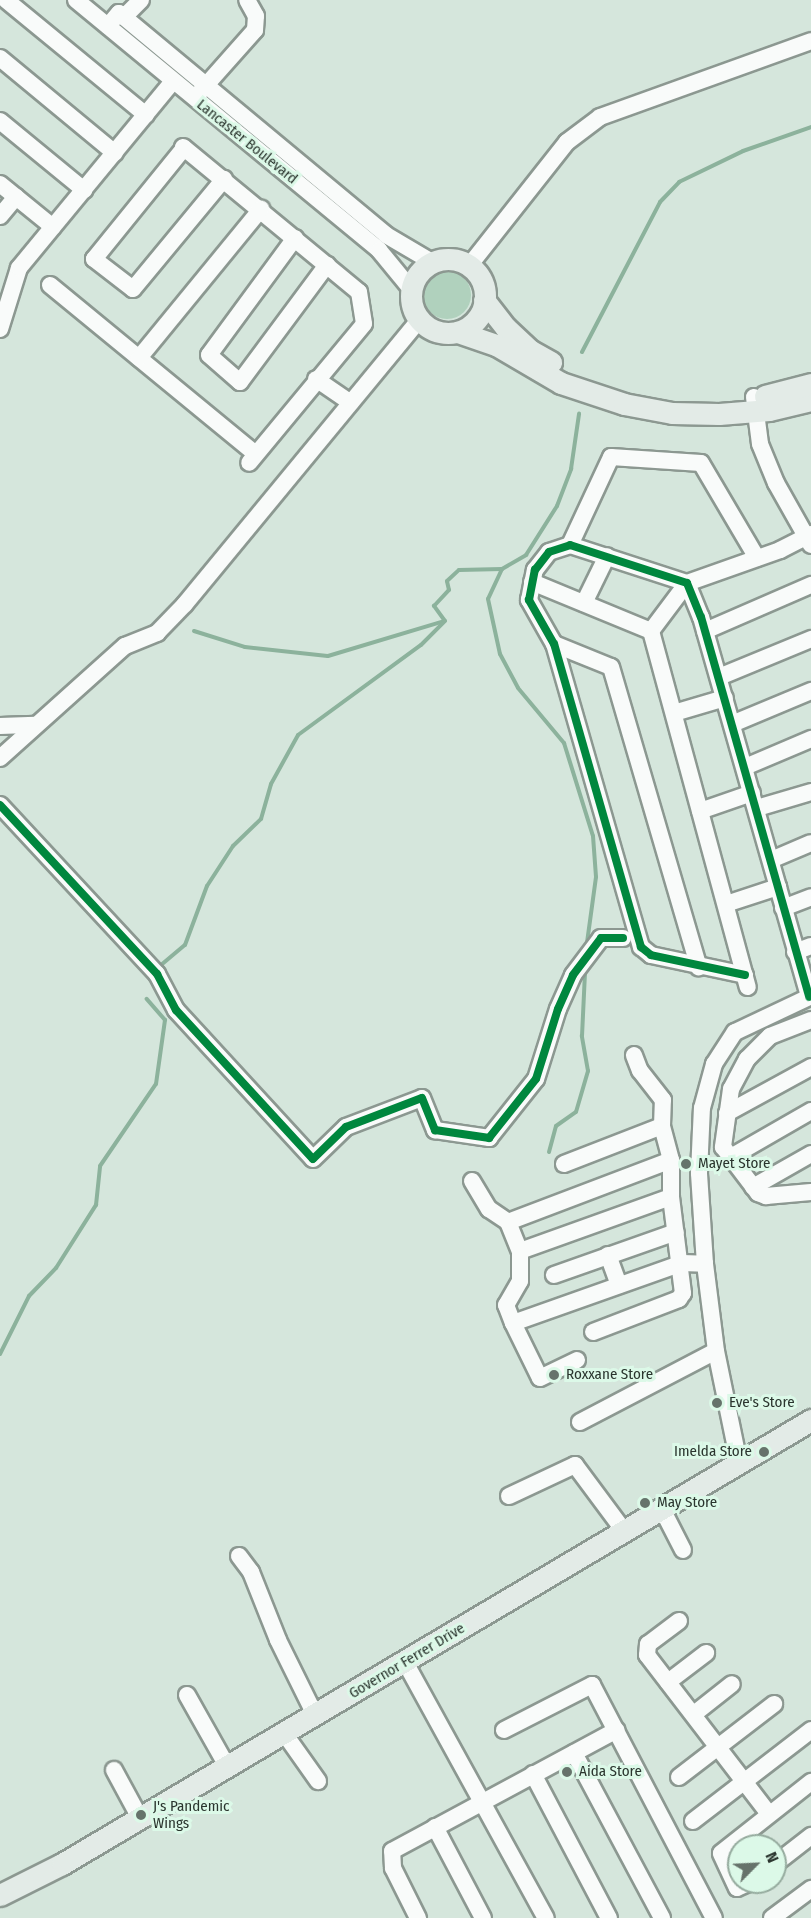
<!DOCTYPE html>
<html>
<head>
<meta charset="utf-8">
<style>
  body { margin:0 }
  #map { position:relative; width:811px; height:1918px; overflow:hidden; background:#d5e6dc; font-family:"Fira Sans Condensed",sans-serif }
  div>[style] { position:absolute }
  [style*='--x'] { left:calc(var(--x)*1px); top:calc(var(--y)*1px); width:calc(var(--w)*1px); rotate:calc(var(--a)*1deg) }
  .green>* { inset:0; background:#b0d1bd }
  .round { border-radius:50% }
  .stream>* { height:4px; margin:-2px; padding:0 2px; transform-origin:2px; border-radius:2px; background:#8cb29c }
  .roads { filter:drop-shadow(2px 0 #8c9891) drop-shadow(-2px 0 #8c9891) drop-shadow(0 2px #8c9891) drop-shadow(0 -2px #8c9891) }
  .minor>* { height:16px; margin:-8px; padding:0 8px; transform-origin:8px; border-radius:8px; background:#f9fbfa }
  .major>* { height:21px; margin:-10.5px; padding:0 10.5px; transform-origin:10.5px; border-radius:10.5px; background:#e3ebe7 }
  .major>.ring { margin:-10.5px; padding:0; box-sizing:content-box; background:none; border:21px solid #e3ebe7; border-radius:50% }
  .cycleway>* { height:8px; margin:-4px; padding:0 4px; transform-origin:4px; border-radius:4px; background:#00873e }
  .dots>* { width:16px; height:16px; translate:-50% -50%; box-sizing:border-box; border:3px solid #dcf9e8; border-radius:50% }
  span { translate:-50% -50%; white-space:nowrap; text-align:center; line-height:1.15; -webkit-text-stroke:6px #dcf9e8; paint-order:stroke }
  .street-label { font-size:15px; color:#2a352e }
  .poi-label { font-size:15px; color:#2a352e }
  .left { translate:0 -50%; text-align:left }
  .right { translate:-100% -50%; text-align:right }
  .north { position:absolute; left:727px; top:1834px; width:60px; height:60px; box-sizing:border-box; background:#dcf9e8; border:2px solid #95ab9e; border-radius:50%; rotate:66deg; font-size:16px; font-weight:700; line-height:24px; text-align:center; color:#2a352e }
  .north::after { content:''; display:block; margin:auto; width:21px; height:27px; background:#66736b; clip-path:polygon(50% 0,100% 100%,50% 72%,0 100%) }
</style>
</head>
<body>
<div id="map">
  <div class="green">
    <div class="round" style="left:423px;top:271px;width:48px;height:48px"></div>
  </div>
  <div class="stream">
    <div style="--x:582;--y:352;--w:169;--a:-62.5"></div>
    <div style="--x:660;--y:202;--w:28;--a:-46"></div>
    <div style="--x:679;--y:182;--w:71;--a:-25.8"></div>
    <div style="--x:743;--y:151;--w:72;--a:-19.4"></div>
    <div style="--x:502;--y:569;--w:33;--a:115"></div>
    <div style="--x:488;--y:599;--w:56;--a:77.7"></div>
    <div style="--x:500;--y:654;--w:38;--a:62"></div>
    <div style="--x:518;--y:688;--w:72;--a:50.1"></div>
    <div style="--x:564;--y:743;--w:97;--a:72.7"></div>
    <div style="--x:593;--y:836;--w:41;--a:85.8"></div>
    <div style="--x:596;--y:877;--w:67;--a:97.8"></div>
    <div style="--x:194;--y:631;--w:53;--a:17.4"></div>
    <div style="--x:245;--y:647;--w:83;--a:6.2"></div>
    <div style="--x:328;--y:656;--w:122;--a:-16.7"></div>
    <div style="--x:445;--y:621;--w:19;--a:-126"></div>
    <div style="--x:434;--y:606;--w:22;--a:-47"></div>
    <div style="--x:449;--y:590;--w:9;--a:-103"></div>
    <div style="--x:447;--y:581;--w:16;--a:-43"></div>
    <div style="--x:459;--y:570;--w:43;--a:-1.3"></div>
    <div style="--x:502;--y:569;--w:28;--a:-30"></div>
    <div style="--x:526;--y:555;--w:58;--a:-57.7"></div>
    <div style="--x:557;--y:506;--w:40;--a:-69"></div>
    <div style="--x:571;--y:469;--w:56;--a:-81.7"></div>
    <div style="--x:161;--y:965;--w:31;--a:-40"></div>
    <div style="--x:185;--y:945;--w:63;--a:-69.6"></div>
    <div style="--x:207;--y:886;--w:48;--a:-57"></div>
    <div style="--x:233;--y:846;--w:39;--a:-44"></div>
    <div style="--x:261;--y:819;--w:36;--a:-74"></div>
    <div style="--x:271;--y:784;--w:56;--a:-61.1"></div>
    <div style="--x:298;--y:735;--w:152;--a:-36.2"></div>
    <div style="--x:421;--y:645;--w:33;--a:-45"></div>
    <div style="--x:549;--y:1152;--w:27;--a:-75"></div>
    <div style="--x:556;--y:1126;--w:24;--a:-35"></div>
    <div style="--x:576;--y:1112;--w:43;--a:-73.7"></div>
    <div style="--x:588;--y:1071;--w:36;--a:-100"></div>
    <div style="--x:582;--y:1036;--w:64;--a:-87.3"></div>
    <div style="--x:0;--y:1354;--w:65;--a:-63.4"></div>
    <div style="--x:29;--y:1296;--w:39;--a:-46"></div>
    <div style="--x:56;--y:1268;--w:75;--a:-57.6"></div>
    <div style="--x:96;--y:1205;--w:39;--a:-84"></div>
    <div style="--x:100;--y:1166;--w:99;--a:-55.7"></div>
    <div style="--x:156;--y:1084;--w:65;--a:-82"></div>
    <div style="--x:165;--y:1020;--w:28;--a:-131"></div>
  </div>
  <div class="roads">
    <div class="minor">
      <div style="--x:6;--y:0;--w:181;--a:39.4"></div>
      <div style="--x:76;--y:0;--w:393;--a:39.5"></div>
      <div style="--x:379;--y:250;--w:50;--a:50.6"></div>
      <div style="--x:124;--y:17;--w:24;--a:-45"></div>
      <div style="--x:108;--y:26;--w:17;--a:-50"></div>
      <div style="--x:119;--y:13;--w:347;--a:39.7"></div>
      <div style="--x:386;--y:235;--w:53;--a:30.4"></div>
      <div style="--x:0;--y:58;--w:149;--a:39.6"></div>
      <div style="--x:200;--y:92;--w:83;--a:-48.4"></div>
      <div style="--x:255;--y:30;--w:14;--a:-86"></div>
      <div style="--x:256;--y:16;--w:18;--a:-119"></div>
      <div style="--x:0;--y:121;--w:109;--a:39.4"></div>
      <div style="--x:183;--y:147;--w:228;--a:39.5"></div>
      <div style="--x:359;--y:292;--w:32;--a:81"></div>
      <div style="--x:364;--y:324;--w:180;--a:129.6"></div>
      <div style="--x:184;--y:148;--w:143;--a:129"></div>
      <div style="--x:94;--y:259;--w:49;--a:37.6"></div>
      <div style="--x:133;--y:289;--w:143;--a:-50.4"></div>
      <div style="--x:0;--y:184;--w:68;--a:39.1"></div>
      <div style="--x:0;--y:216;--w:25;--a:-50"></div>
      <div style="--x:295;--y:238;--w:145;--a:126.3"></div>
      <div style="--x:209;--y:355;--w:41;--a:41.1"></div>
      <div style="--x:240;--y:382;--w:146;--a:-53.4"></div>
      <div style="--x:469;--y:266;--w:158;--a:-51.7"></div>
      <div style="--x:567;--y:142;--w:41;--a:-37.1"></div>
      <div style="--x:600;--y:117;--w:224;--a:-19.8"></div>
      <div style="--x:50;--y:285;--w:266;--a:39.4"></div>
      <div style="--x:0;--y:329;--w:64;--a:-72.7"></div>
      <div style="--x:19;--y:268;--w:242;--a:-50.5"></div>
      <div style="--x:139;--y:358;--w:193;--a:-50.7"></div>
      <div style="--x:316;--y:379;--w:42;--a:34.4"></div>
      <div style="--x:754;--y:397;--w:47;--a:82.7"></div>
      <div style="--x:760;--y:444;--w:42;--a:67.7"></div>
      <div style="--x:776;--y:483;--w:71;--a:60.6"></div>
      <div style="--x:570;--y:545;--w:97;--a:-65"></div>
      <div style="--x:611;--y:457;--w:90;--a:3.8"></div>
      <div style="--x:701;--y:463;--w:110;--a:59.5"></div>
      <div style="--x:532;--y:582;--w:129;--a:22.4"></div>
      <div style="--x:651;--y:631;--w:369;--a:74.8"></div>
      <div style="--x:584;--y:603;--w:52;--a:-63.9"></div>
      <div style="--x:651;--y:631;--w:60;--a:-53.1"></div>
      <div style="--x:687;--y:583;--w:99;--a:-19.5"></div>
      <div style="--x:780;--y:550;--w:35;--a:-27"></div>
      <div style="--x:705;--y:631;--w:116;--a:-23.5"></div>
      <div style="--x:554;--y:644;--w:61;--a:22"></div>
      <div style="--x:611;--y:667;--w:313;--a:73.7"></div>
      <div style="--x:719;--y:677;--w:100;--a:-22.4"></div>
      <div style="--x:674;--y:713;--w:53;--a:-16.4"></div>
      <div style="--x:732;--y:724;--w:86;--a:-22.7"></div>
      <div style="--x:0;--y:726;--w:36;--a:-2"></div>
      <div style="--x:0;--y:758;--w:168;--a:-41.9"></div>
      <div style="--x:125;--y:646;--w:35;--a:-22"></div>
      <div style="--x:157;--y:633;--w:40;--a:-46"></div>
      <div style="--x:185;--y:604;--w:368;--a:-50.5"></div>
      <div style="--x:745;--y:767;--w:72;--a:-23"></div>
      <div style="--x:0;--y:805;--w:231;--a:47.1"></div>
      <div style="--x:157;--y:974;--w:41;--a:62.2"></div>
      <div style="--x:176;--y:1010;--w:202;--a:47.4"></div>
      <div style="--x:313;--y:1159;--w:46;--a:-44.1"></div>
      <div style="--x:346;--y:1127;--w:81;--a:-20.9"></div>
      <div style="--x:422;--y:1098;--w:35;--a:68"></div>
      <div style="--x:435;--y:1130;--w:55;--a:8.4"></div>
      <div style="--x:489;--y:1138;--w:75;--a:-51.5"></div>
      <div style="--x:536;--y:1079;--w:73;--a:-72.6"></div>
      <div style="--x:558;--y:1009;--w:37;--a:-66"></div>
      <div style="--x:573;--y:975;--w:46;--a:-52.9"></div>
      <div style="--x:601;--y:938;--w:22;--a:0"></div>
      <div style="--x:757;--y:808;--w:56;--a:-16.5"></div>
      <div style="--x:700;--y:811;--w:55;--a:-19.1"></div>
      <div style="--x:771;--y:860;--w:43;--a:-23"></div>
      <div style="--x:726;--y:904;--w:55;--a:-18.1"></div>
      <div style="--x:783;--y:908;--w:30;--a:-21"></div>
      <div style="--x:795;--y:952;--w:17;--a:-21"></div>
      <div style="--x:745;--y:975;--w:96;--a:-168"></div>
      <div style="--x:651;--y:955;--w:13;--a:-141"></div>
      <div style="--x:641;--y:947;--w:315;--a:-106"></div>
      <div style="--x:554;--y:644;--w:51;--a:-119.6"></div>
      <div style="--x:529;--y:600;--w:31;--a:-79"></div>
      <div style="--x:535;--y:570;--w:23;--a:-52"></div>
      <div style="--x:549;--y:552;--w:22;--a:-18"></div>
      <div style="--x:570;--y:545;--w:123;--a:18"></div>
      <div style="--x:687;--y:583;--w:37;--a:68"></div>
      <div style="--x:701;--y:617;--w:395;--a:74.1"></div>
      <div style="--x:811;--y:1020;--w:44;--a:158.7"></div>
      <div style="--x:770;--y:1036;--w:33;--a:135"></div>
      <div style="--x:747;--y:1059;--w:34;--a:118"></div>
      <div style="--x:731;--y:1089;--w:59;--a:97.9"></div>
      <div style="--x:723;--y:1147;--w:58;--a:52.7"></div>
      <div style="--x:758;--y:1193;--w:9;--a:21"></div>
      <div style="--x:766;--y:1196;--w:45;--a:-5.1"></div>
      <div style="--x:727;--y:1113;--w:96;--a:-28.7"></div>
      <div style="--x:731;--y:1157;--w:92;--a:-29.9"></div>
      <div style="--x:564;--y:1164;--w:105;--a:-21.2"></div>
      <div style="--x:472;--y:1181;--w:33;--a:59"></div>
      <div style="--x:489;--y:1209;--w:23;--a:34"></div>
      <div style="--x:508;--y:1222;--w:31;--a:68"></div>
      <div style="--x:520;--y:1251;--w:30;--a:90"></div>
      <div style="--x:520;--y:1281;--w:28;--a:120"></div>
      <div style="--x:506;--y:1305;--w:19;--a:69"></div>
      <div style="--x:513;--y:1323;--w:179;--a:-19.5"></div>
      <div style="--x:682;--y:1263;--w:23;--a:2"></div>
      <div style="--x:753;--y:1187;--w:67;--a:-29.6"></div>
      <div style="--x:671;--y:1197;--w:37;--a:-90"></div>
      <div style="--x:508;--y:1222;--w:174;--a:-20.8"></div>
      <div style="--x:671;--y:1160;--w:35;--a:-105"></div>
      <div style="--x:662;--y:1126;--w:26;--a:-88"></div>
      <div style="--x:663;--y:1100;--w:37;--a:-128"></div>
      <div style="--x:640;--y:1071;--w:17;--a:-111"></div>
      <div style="--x:520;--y:1251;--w:160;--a:-19.7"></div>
      <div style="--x:671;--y:1197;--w:97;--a:82.9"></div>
      <div style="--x:683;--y:1293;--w:7;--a:124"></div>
      <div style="--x:679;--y:1299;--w:92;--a:159"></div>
      <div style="--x:608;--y:1255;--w:32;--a:70"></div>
      <div style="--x:554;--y:1275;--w:129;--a:-19.4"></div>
      <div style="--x:513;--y:1323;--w:61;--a:63.9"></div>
      <div style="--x:540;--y:1378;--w:41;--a:-25.9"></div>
      <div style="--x:580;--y:1422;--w:153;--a:-27.6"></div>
      <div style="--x:739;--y:1463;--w:114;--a:-101.6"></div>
      <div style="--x:716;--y:1351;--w:88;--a:-97.2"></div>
      <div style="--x:705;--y:1264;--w:91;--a:-93.8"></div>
      <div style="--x:699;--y:1173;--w:65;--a:-87.4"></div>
      <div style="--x:702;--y:1108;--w:46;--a:-74.7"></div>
      <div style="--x:714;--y:1064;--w:38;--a:-57"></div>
      <div style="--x:735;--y:1032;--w:84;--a:-25.3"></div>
      <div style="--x:509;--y:1496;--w:73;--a:-25.2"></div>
      <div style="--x:575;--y:1465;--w:82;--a:53.4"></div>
      <div style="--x:662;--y:1509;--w:46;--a:62.9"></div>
      <div style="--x:239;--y:1556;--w:20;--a:53"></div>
      <div style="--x:251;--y:1572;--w:73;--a:68.3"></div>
      <div style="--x:278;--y:1640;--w:84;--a:63.7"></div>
      <div style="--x:679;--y:1621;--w:39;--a:143"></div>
      <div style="--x:648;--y:1644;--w:11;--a:95"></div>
      <div style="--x:647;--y:1655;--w:200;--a:52.5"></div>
      <div style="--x:405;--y:1662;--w:292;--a:61.2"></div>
      <div style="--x:668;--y:1682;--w:48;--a:-37.3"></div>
      <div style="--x:187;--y:1695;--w:81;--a:60.6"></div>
      <div style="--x:694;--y:1714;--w:48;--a:-38.3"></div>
      <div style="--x:504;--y:1730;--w:99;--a:-27.1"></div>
      <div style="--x:592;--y:1685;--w:263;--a:62.4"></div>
      <div style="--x:284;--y:1733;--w:59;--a:54.7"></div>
      <div style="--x:574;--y:1753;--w:187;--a:61.9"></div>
      <div style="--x:114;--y:1770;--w:55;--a:61.6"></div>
      <div style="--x:533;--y:1774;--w:163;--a:62.2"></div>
      <div style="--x:679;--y:1777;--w:120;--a:-37.5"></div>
      <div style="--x:693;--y:1821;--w:149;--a:-37.6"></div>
      <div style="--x:435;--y:1827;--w:103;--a:62.2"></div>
      <div style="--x:775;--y:1864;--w:46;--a:-37.9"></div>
      <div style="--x:751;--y:1882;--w:15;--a:157"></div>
      <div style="--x:737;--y:1888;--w:38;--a:-115"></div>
      <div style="--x:721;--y:1853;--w:115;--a:-38.3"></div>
      <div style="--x:418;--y:1918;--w:56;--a:-116.6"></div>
      <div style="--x:393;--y:1868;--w:17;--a:-93"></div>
      <div style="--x:392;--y:1851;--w:255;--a:-28.3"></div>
      <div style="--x:772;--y:1918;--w:49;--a:-36.6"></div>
    </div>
    <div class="major">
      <div class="ring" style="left:411px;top:259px;width:53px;height:53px"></div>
      <div style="--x:484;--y:300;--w:36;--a:52"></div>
      <div style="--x:506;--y:328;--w:34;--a:43"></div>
      <div style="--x:531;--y:351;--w:23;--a:29"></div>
      <div style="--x:458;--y:332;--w:40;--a:18.9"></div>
      <div style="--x:496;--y:345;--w:75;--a:30.3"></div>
      <div style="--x:561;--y:383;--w:66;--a:18.4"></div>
      <div style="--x:624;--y:404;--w:49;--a:10.6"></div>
      <div style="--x:672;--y:413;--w:47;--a:1.2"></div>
      <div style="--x:719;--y:414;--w:50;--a:-4.6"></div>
      <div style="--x:769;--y:410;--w:43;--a:-13.4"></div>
      <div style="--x:765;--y:396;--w:48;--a:-14.6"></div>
      <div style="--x:0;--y:1895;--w:69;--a:-26.6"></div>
      <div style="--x:62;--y:1864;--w:871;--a:-30.66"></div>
    </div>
  </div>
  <div class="cycleway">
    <div style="--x:0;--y:805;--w:231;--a:47.1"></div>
    <div style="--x:157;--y:974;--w:41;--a:62.2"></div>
    <div style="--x:176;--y:1010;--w:202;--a:47.4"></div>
    <div style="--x:313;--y:1159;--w:46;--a:-44.1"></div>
    <div style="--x:346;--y:1127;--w:81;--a:-20.9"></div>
    <div style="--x:422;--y:1098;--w:35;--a:68"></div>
    <div style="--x:435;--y:1130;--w:55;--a:8.4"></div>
    <div style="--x:489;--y:1138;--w:75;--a:-51.5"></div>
    <div style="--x:536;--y:1079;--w:73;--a:-72.6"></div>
    <div style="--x:558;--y:1009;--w:37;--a:-66"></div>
    <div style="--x:573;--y:975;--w:46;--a:-52.9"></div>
    <div style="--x:601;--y:938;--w:22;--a:0"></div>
    <div style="--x:745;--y:975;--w:96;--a:-168"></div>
    <div style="--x:651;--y:955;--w:13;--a:-141"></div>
    <div style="--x:641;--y:947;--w:315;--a:-106"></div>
    <div style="--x:554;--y:644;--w:51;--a:-119.6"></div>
    <div style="--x:529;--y:600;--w:31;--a:-79"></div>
    <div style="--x:535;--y:570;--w:23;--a:-52"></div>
    <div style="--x:549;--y:552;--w:22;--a:-18"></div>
    <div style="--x:570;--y:545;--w:123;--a:18"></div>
    <div style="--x:687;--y:583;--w:37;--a:68"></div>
    <div style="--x:701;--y:617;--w:395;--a:74.1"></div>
  </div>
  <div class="dots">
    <div style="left:686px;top:1164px;background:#66736b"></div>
    <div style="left:554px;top:1375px;background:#66736b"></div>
    <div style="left:717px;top:1403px;background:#66736b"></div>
    <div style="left:764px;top:1452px;background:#66736b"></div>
    <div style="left:645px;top:1503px;background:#66736b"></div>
    <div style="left:567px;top:1772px;background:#66736b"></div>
    <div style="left:141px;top:1815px;background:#66736b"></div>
  </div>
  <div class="street-label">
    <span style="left:247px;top:142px;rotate:39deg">Lancaster Boulevard</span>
    <span style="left:407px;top:1661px;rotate:-31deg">Governor Ferrer Drive</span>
  </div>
  <div class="poi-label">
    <span class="left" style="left:698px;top:1164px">Mayet Store</span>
    <span class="left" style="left:566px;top:1375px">Roxxane Store</span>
    <span class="left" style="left:729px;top:1403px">Eve's Store</span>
    <span class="right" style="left:752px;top:1452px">Imelda Store</span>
    <span class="left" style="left:657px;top:1503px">May Store</span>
    <span class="left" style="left:579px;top:1772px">Aida Store</span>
    <span class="left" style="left:153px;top:1815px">J's Pandemic<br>Wings</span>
  </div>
  <div class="north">N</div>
</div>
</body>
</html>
